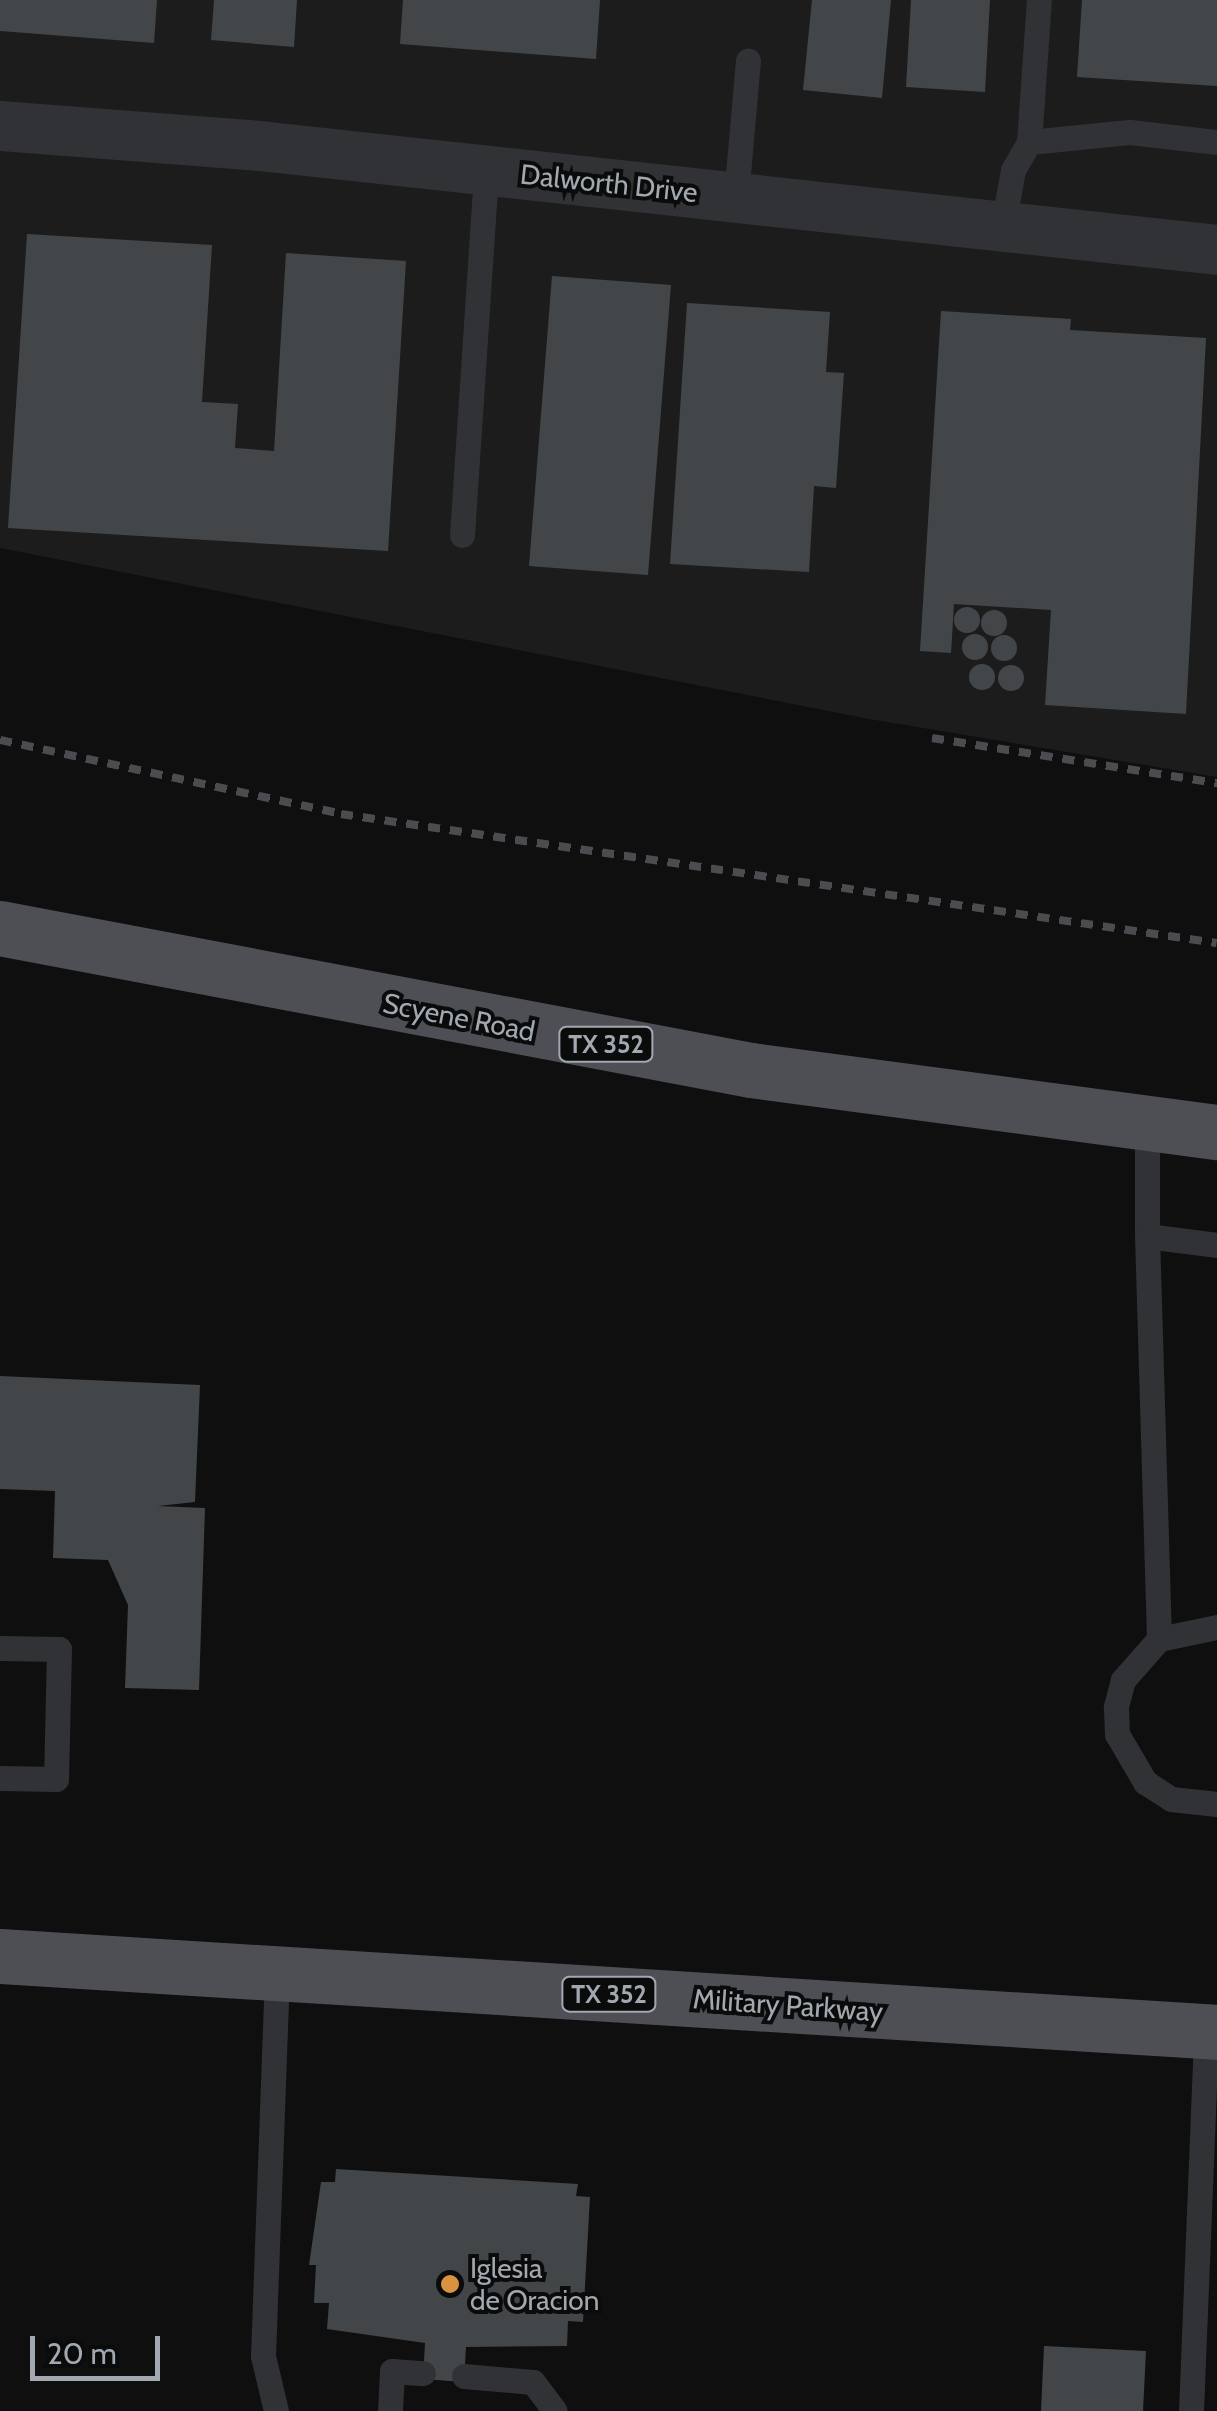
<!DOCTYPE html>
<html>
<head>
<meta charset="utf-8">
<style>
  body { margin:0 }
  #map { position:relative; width:1217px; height:2411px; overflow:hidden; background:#0f0f10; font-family:Cabin,sans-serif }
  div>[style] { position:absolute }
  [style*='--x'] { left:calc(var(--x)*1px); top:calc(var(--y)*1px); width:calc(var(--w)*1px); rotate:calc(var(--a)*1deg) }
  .built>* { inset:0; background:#1c1c1d }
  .building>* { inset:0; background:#434648 }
  .round { border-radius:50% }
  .lane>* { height:25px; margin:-12.5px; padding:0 12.5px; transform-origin:12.5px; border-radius:12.5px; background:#313235 }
  .street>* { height:50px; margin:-25px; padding:0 25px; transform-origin:25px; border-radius:25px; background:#313235 }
  .primary>* { height:55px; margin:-27.5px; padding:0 27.5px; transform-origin:27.5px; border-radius:27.5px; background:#4d4f54 }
  .rail>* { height:8px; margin-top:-4px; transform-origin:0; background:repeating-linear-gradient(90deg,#4a4c50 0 12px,transparent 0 22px) }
  .dots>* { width:28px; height:28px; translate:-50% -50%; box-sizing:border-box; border:5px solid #0a0b0b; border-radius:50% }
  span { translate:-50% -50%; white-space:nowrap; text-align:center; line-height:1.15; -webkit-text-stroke:8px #0a0b0b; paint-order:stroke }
  .shield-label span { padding:2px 8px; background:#0a0b0b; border:2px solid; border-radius:8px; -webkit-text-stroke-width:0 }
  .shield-label { font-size:25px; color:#a2a8b0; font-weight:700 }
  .street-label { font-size:28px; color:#a2a8b0 }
  .poi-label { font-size:28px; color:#a2a8b0 }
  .left { translate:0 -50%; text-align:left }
  .scale { position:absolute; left:30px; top:2336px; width:130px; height:45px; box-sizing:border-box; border:5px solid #a2a8b0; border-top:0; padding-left:12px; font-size:30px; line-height:35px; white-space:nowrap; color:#a2a8b0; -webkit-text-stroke:8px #0a0b0b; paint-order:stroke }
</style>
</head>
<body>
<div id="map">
  <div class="built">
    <div style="clip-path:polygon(0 0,1217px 0,1217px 777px,869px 719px,0 548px)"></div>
  </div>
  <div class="building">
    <div style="clip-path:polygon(0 0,157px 0,154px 43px,0 31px)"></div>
    <div style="clip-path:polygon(214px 0,297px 0,294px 47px,211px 40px)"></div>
    <div style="clip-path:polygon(403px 0,600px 0,596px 59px,400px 44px)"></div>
    <div style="clip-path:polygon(812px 0,891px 0,882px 98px,803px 90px)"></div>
    <div style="clip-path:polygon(911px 0,990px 0,985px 92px,906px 87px)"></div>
    <div style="clip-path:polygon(1082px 0,1217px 0,1217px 86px,1077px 77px)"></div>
    <div style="clip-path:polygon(27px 234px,212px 245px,202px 402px,238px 404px,235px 448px,274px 451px,286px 253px,406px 261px,388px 551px,8px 528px)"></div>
    <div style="clip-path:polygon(552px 276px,671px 285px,648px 575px,529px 566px)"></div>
    <div style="clip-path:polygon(687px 303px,830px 312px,826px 372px,844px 373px,836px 488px,814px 486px,809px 572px,670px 564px)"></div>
    <div style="clip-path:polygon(941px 311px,1071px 319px,1070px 330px,1206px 338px,1186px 714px,1045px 705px,1051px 610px,954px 604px,951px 653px,920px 651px)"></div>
    <div class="round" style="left:954px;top:607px;width:26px;height:26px"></div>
    <div class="round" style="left:981px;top:610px;width:26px;height:26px"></div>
    <div class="round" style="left:962px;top:634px;width:26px;height:26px"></div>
    <div class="round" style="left:991px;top:635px;width:26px;height:26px"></div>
    <div class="round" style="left:969px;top:664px;width:26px;height:26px"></div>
    <div class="round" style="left:998px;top:665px;width:26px;height:26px"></div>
    <div style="clip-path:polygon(0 1376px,200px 1385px,195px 1502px,158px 1506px,205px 1508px,199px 1690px,125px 1688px,128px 1605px,108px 1560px,53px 1558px,55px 1491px,0 1489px)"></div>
    <div style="clip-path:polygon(336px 2169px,578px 2184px,576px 2196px,590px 2197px,583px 2322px,568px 2321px,567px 2346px,466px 2347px,464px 2382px,423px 2379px,425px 2343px,327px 2329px,329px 2303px,314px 2303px,316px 2265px,309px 2265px,321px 2182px,335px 2182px)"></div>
    <div style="clip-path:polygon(1044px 2346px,1146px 2351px,1143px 2411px,1041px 2411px)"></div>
  </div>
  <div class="lane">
    <div style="--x:1029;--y:142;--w:142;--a:-86"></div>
    <div style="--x:736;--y:197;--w:137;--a:-85"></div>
    <div style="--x:1003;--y:226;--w:57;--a:-79.9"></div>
    <div style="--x:1013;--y:170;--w:32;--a:-60"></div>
    <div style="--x:1029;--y:142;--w:101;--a:-5.7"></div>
    <div style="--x:1130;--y:132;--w:88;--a:6.6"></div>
    <div style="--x:462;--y:535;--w:366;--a:-86.2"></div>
    <div style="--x:1147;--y:1123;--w:113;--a:90"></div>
    <div style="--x:1217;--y:1627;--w:59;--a:168.3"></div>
    <div style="--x:1159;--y:1639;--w:55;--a:131.3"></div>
    <div style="--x:1123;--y:1680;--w:28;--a:105"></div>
    <div style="--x:1116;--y:1707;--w:27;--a:88"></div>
    <div style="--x:1117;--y:1734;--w:56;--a:59.7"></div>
    <div style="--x:1145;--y:1782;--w:31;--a:33"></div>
    <div style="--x:1171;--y:1799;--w:46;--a:6.2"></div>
    <div style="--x:1159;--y:1639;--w:403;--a:-91.7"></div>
    <div style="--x:1147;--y:1236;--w:71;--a:7.3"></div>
    <div style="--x:0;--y:1648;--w:59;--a:1"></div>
    <div style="--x:59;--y:1649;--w:130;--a:91.3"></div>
    <div style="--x:56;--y:1779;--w:56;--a:-179"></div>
    <div style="--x:464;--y:2376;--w:69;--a:5"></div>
    <div style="--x:533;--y:2382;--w:36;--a:53"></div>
    <div style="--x:276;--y:2411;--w:57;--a:-103.3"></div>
    <div style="--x:263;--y:2356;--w:383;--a:-87.9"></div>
    <div style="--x:390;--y:2411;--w:40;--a:-87.1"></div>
    <div style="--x:392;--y:2371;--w:31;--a:4"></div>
    <div style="--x:1191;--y:2411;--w:380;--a:-87.7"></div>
  </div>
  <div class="street">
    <div style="--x:0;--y:126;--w:261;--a:4.4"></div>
    <div style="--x:260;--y:146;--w:963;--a:6.2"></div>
  </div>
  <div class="primary">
    <div style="--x:0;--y:928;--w:764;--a:10.71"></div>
    <div style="--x:751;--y:1070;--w:470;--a:7.6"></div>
    <div style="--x:0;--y:1956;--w:1219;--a:3.57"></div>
  </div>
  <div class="rail">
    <div style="--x:932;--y:738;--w:289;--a:9"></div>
    <div style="--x:0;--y:740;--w:349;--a:12.2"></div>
    <div style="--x:341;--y:814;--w:885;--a:8.38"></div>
  </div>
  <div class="dots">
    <div style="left:450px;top:2284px;background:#d9923f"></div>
  </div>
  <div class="shield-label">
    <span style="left:606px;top:1044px">TX 352</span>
    <span style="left:609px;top:1994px">TX 352</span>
  </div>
  <div class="street-label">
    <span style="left:609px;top:183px;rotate:6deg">Dalworth Drive</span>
    <span style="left:459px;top:1017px;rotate:11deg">Scyene Road</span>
    <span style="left:788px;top:2005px;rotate:4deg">Military Parkway</span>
  </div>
  <div class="poi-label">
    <span class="left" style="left:470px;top:2284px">Iglesia<br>de Oracion</span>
  </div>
  <div class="scale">20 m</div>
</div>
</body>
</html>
